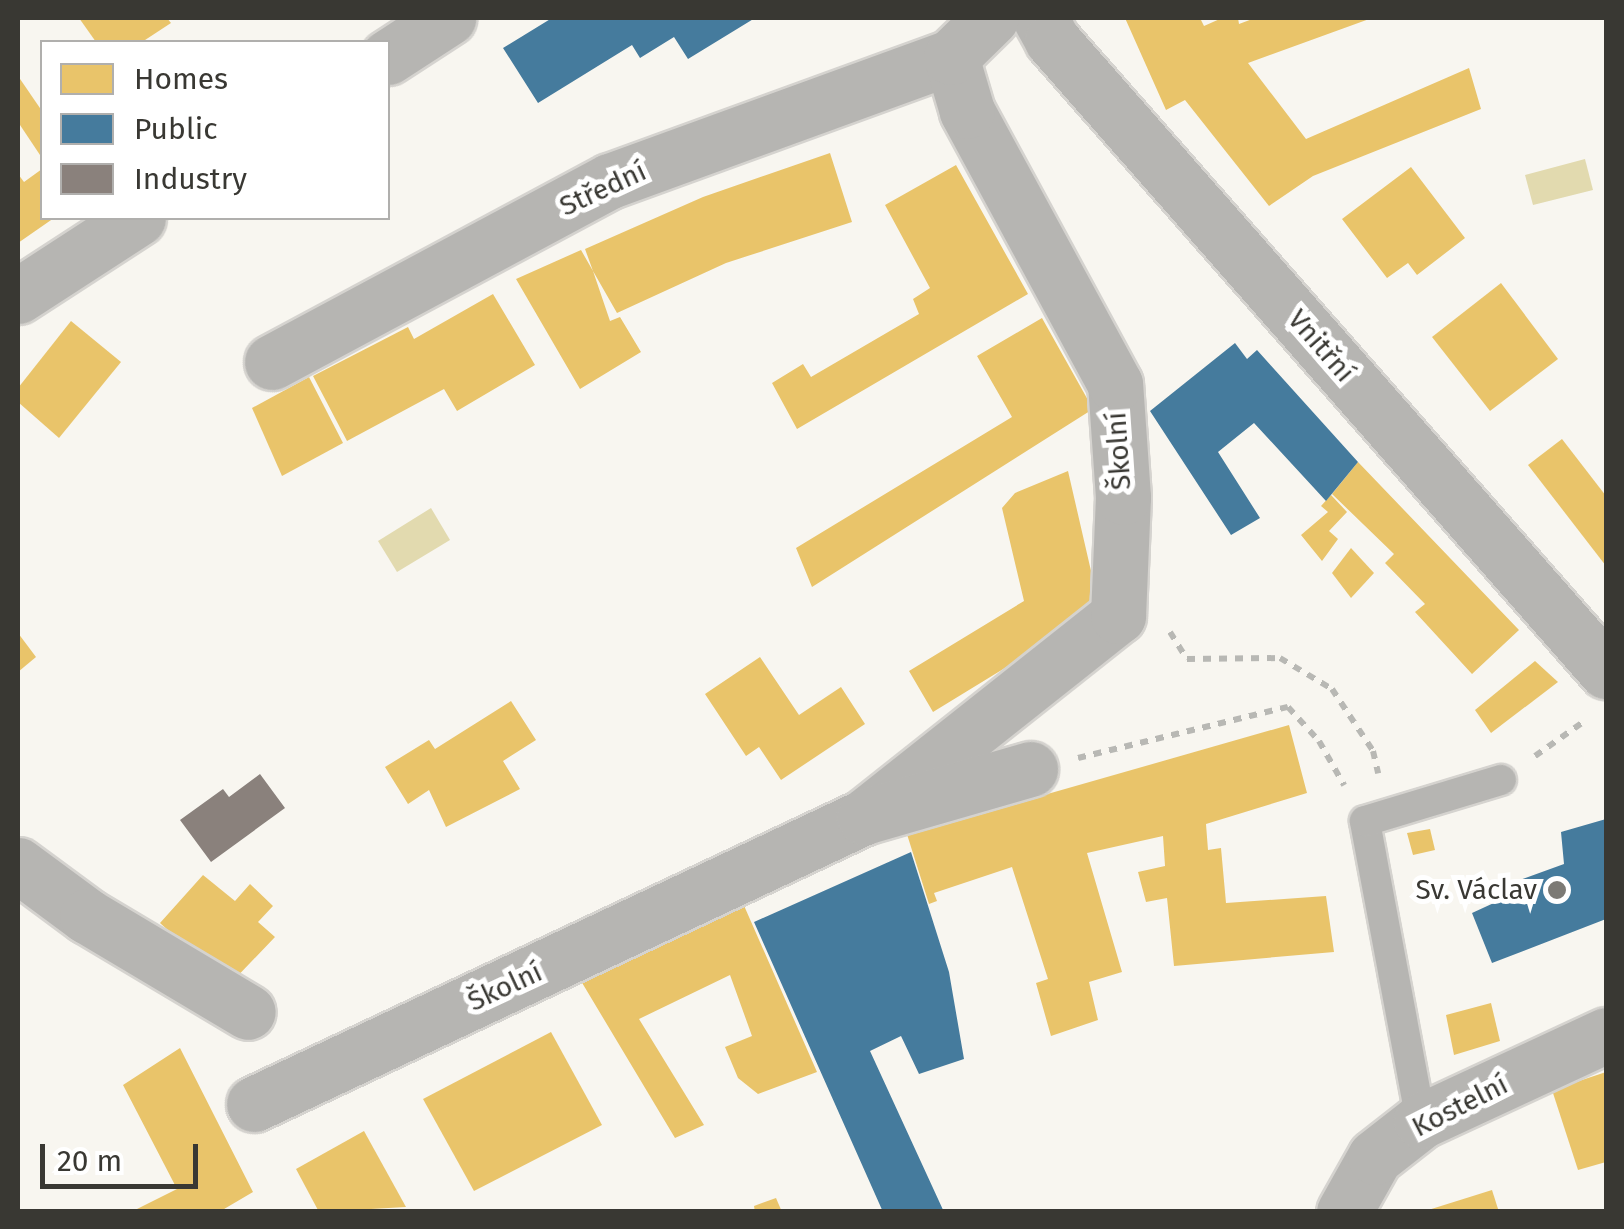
<!DOCTYPE html>
<html>
<head>
<meta charset="utf-8">
<style>
  body { margin:0 }
  #map { position:relative; width:1624px; height:1229px; overflow:hidden; background:#f8f6f0; font-family:"Fira Sans",sans-serif }
  div>[style] { position:absolute }
  [style*='--x'] { left:calc(var(--x)*1px); top:calc(var(--y)*1px); width:calc(var(--w)*1px); rotate:calc(var(--a)*1deg) }
  .water>* { inset:0; background:#e2daaf }
  .homes>* { inset:0; background:#e9c46a }
  .public>* { inset:0; background:#457b9d }
  .industry>* { inset:0; background:#8a817c }
  .path>* { height:6px; margin-top:-3px; transform-origin:0; background:repeating-linear-gradient(90deg,#b8b8b4 0 8px,transparent 0 16px) }
  .roads { filter:drop-shadow(2px 0 #d5d3cf) drop-shadow(-2px 0 #d5d3cf) drop-shadow(0 2px #d5d3cf) drop-shadow(0 -2px #d5d3cf) }
  .lane>* { height:30px; margin:-15px; padding:0 15px; transform-origin:15px; border-radius:15px; background:#b6b5b2 }
  .street>* { height:55px; margin:-27.5px; padding:0 27.5px; transform-origin:27.5px; border-radius:27.5px; background:#b6b5b2 }
  .dots>* { width:28px; height:28px; translate:-50% -50%; box-sizing:border-box; border:5px solid #fff; border-radius:50% }
  span { translate:-50% -50%; white-space:nowrap; text-align:center; line-height:1.15; -webkit-text-stroke:10px #fff; paint-order:stroke }
  .street-label { font-size:28px; color:#393833 }
  .poi-label { font-size:28px; color:#393833 }
  .right { translate:-100% -50%; text-align:right }
  .frame { position:absolute; inset:0; border:20px solid #393833; pointer-events:none }
  .legend { position:absolute; left:40px; top:40px; width:350px; height:180px; box-sizing:border-box; background:#fff; border:2px solid #b0afad; margin:0; padding:12px 18px; list-style:none; font-size:30px; color:#393833 }
  .legend li { display:flex; align-items:center; gap:20px; height:50px }
  .legend b { width:50px; border:2px solid #b0afad }
  .scale { position:absolute; left:40px; top:1144px; width:158px; height:45px; box-sizing:border-box; border:5px solid #393833; border-top:0; padding-left:12px; font-size:30px; line-height:35px; white-space:nowrap; color:#393833; -webkit-text-stroke:8px #fff; paint-order:stroke }
</style>
</head>
<body>
<div id="map">
  <div class="water">
    <div style="clip-path:polygon(1585px 159px,1593px 190px,1533px 205px,1525px 175px)"></div>
    <div style="clip-path:polygon(431px 508px,450px 540px,397px 572px,378px 541px)"></div>
  </div>
  <div class="homes">
    <div style="clip-path:polygon(79px 18px,167px 18px,171px 23px,142px 42px,96px 42px)"></div>
    <div style="clip-path:polygon(1125px 18px,1200px 18px,1204px 26px,1222px 18px,1238px 18px,1239px 24px,1255px 18px,1372px 18px,1248px 63px,1306px 139px,1469px 68px,1481px 109px,1313px 176px,1269px 206px,1185px 100px,1166px 110px)"></div>
    <div style="clip-path:polygon(18px 76px,42px 111px,42px 158px,18px 122px)"></div>
    <div style="clip-path:polygon(830px 153px,852px 222px,726px 263px,617px 313px,593px 271px,610px 321px,620px 317px,641px 352px,580px 389px,516px 279px,581px 250px,593px 271px,585px 249px,703px 197px)"></div>
    <div style="clip-path:polygon(956px 165px,1028px 294px,797px 429px,772px 383px,803px 364px,811px 377px,919px 314px,913px 299px,930px 288px,885px 205px)"></div>
    <div style="clip-path:polygon(1411px 167px,1465px 238px,1417px 275px,1408px 263px,1387px 278px,1342px 219px)"></div>
    <div style="clip-path:polygon(42px 169px,42px 218px,54px 218px,18px 243px,18px 174px,24px 182px)"></div>
    <div style="clip-path:polygon(1501px 283px,1558px 359px,1490px 411px,1432px 337px)"></div>
    <div style="clip-path:polygon(493px 294px,535px 365px,457px 411px,444px 389px,347px 441px,313px 376px,408px 327px,414px 339px)"></div>
    <div style="clip-path:polygon(1042px 318px,1093px 409px,812px 587px,796px 548px,1012px 417px,977px 356px)"></div>
    <div style="clip-path:polygon(71px 321px,121px 362px,59px 438px,18px 402px,18px 388px)"></div>
    <div style="clip-path:polygon(309px 377px,343px 443px,282px 476px,252px 408px)"></div>
    <div style="clip-path:polygon(1562px 439px,1606px 496px,1606px 566px,1528px 465px)"></div>
    <div style="clip-path:polygon(1358px 462px,1519px 630px,1472px 674px,1415px 612px,1425px 604px,1385px 563px,1394px 554px,1332px 494px)"></div>
    <div style="clip-path:polygon(1068px 471px,1100px 610px,933px 712px,909px 671px,1024px 601px,1002px 508px,1015px 493px)"></div>
    <div style="clip-path:polygon(1331px 495px,1347px 512px,1329px 531px,1338px 539px,1322px 561px,1301px 535px,1328px 512px,1321px 506px)"></div>
    <div style="clip-path:polygon(1351px 548px,1374px 573px,1351px 598px,1332px 573px)"></div>
    <div style="clip-path:polygon(18px 633px,36px 657px,18px 672px)"></div>
    <div style="clip-path:polygon(760px 657px,799px 715px,841px 687px,865px 724px,781px 780px,759px 747px,746px 756px,705px 694px)"></div>
    <div style="clip-path:polygon(1535px 661px,1558px 682px,1491px 733px,1475px 710px)"></div>
    <div style="clip-path:polygon(511px 701px,536px 740px,503px 761px,520px 789px,446px 827px,429px 790px,408px 804px,385px 767px,429px 740px,435px 749px)"></div>
    <div style="clip-path:polygon(1289px 725px,1307px 793px,1206px 824px,1208px 850px,1221px 848px,1226px 903px,1326px 896px,1334px 952px,1174px 966px,1167px 898px,1146px 902px,1138px 872px,1165px 866px,1163px 836px,1087px 853px,1122px 972px,1089px 982px,1098px 1020px,1051px 1036px,1036px 983px,1048px 979px,1012px 867px,934px 893px,937px 901px,929px 904px,905px 828px,1034px 787px,1037px 797px)"></div>
    <div style="clip-path:polygon(1430px 829px,1435px 850px,1413px 855px,1407px 833px)"></div>
    <div style="clip-path:polygon(203px 875px,235px 901px,250px 884px,273px 906px,258px 922px,275px 937px,229px 985px,160px 923px)"></div>
    <div style="clip-path:polygon(742px 901px,817px 1072px,758px 1094px,738px 1078px,725px 1047px,752px 1036px,730px 975px,639px 1019px,704px 1125px,675px 1138px,581px 981px)"></div>
    <div style="clip-path:polygon(1491px 1003px,1500px 1041px,1454px 1055px,1446px 1015px)"></div>
    <div style="clip-path:polygon(551px 1032px,602px 1125px,474px 1191px,423px 1099px)"></div>
    <div style="clip-path:polygon(180px 1048px,253px 1192px,219px 1212px,131px 1212px,177px 1189px,123px 1085px)"></div>
    <div style="clip-path:polygon(1606px 1072px,1606px 1162px,1578px 1170px,1552px 1090px)"></div>
    <div style="clip-path:polygon(364px 1131px,406px 1207px,319px 1212px,296px 1169px)"></div>
    <div style="clip-path:polygon(1492px 1190px,1499px 1212px,1425px 1212px,1425px 1211px)"></div>
    <div style="clip-path:polygon(776px 1198px,782px 1212px,755px 1212px,754px 1206px)"></div>
  </div>
  <div class="public">
    <div style="clip-path:polygon(552px 18px,755px 18px,688px 59px,674px 37px,640px 58px,632px 45px,538px 103px,503px 48px)"></div>
    <div style="clip-path:polygon(1235px 343px,1247px 359px,1257px 350px,1358px 462px,1326px 501px,1254px 423px,1218px 452px,1260px 518px,1231px 535px,1150px 411px)"></div>
    <div style="clip-path:polygon(1606px 819px,1606px 919px,1492px 963px,1472px 913px,1509px 896px,1506px 885px,1564px 864px,1561px 832px)"></div>
    <div style="clip-path:polygon(911px 852px,949px 972px,964px 1059px,919px 1074px,901px 1036px,870px 1051px,944px 1212px,883px 1212px,754px 922px)"></div>
  </div>
  <div class="industry">
    <div style="clip-path:polygon(260px 774px,285px 808px,211px 862px,180px 820px,223px 789px,229px 797px)"></div>
  </div>
  <div class="path">
    <div style="--x:1170;--y:632;--w:32;--a:58"></div>
    <div style="--x:1187;--y:659;--w:93;--a:-0.6"></div>
    <div style="--x:1280;--y:658;--w:61;--a:30.8"></div>
    <div style="--x:1332;--y:689;--w:74;--a:56.5"></div>
    <div style="--x:1373;--y:751;--w:23;--a:77"></div>
    <div style="--x:1535;--y:756;--w:62;--a:-35.2"></div>
    <div style="--x:1078;--y:758;--w:216;--a:-13.7"></div>
    <div style="--x:1288;--y:707;--w:46;--a:47.6"></div>
    <div style="--x:1319;--y:741;--w:51;--a:60.4"></div>
  </div>
  <div class="roads">
    <div class="lane">
      <div style="--x:1421;--y:1121;--w:305;--a:-100.6"></div>
      <div style="--x:1365;--y:821;--w:142;--a:-16.8"></div>
    </div>
    <div class="street">
      <div style="--x:1040;--y:18;--w:25;--a:61"></div>
      <div style="--x:1052;--y:40;--w:840;--a:48.72"></div>
      <div style="--x:388;--y:57;--w:72;--a:-33"></div>
      <div style="--x:18;--y:296;--w:143;--a:-33"></div>
      <div style="--x:272;--y:362;--w:383;--a:-28.2"></div>
      <div style="--x:610;--y:181;--w:363;--a:-20"></div>
      <div style="--x:864;--y:817;--w:324;--a:-38.4"></div>
      <div style="--x:1118;--y:616;--w:119;--a:-87.6"></div>
      <div style="--x:1123;--y:497;--w:113;--a:-94"></div>
      <div style="--x:1115;--y:384;--w:311;--a:-118.5"></div>
      <div style="--x:967;--y:111;--w:56;--a:-106.5"></div>
      <div style="--x:951;--y:57;--w:56;--a:-44.3"></div>
      <div style="--x:18;--y:865;--w:86;--a:36.5"></div>
      <div style="--x:87;--y:916;--w:187;--a:30.8"></div>
      <div style="--x:254;--y:1104;--w:674;--a:-25.2"></div>
      <div style="--x:864;--y:817;--w:173;--a:-16.1"></div>
      <div style="--x:1344;--y:1212;--w:63;--a:-60.6"></div>
      <div style="--x:1375;--y:1157;--w:58;--a:-38"></div>
      <div style="--x:1421;--y:1121;--w:204;--a:-24.9"></div>
    </div>
  </div>
  <div class="dots">
    <div style="left:1557px;top:890px;background:#7c7a75"></div>
  </div>
  <div class="street-label">
    <span style="left:603px;top:189px;rotate:-25deg">Střední</span>
    <span style="left:1321px;top:346px;rotate:49deg">Vnitřní</span>
    <span style="left:1119px;top:451px;rotate:-94deg">Školní</span>
    <span style="left:505px;top:987px;rotate:-25deg">Školní</span>
    <span style="left:1460px;top:1106px;rotate:-27deg">Kostelní</span>
  </div>
  <div class="poi-label">
    <span class="right" style="left:1537px;top:890px">Sv. Václav</span>
  </div>
  <div class="frame"></div>
  <ul class="legend">
  <li><b style="height:28px;background:#e9c46a"></b>Homes</li>
  <li><b style="height:28px;background:#457b9d"></b>Public</li>
  <li><b style="height:28px;background:#8a817c"></b>Industry</li>
  </ul>
  <div class="scale">20 m</div>
</div>
</body>
</html>
